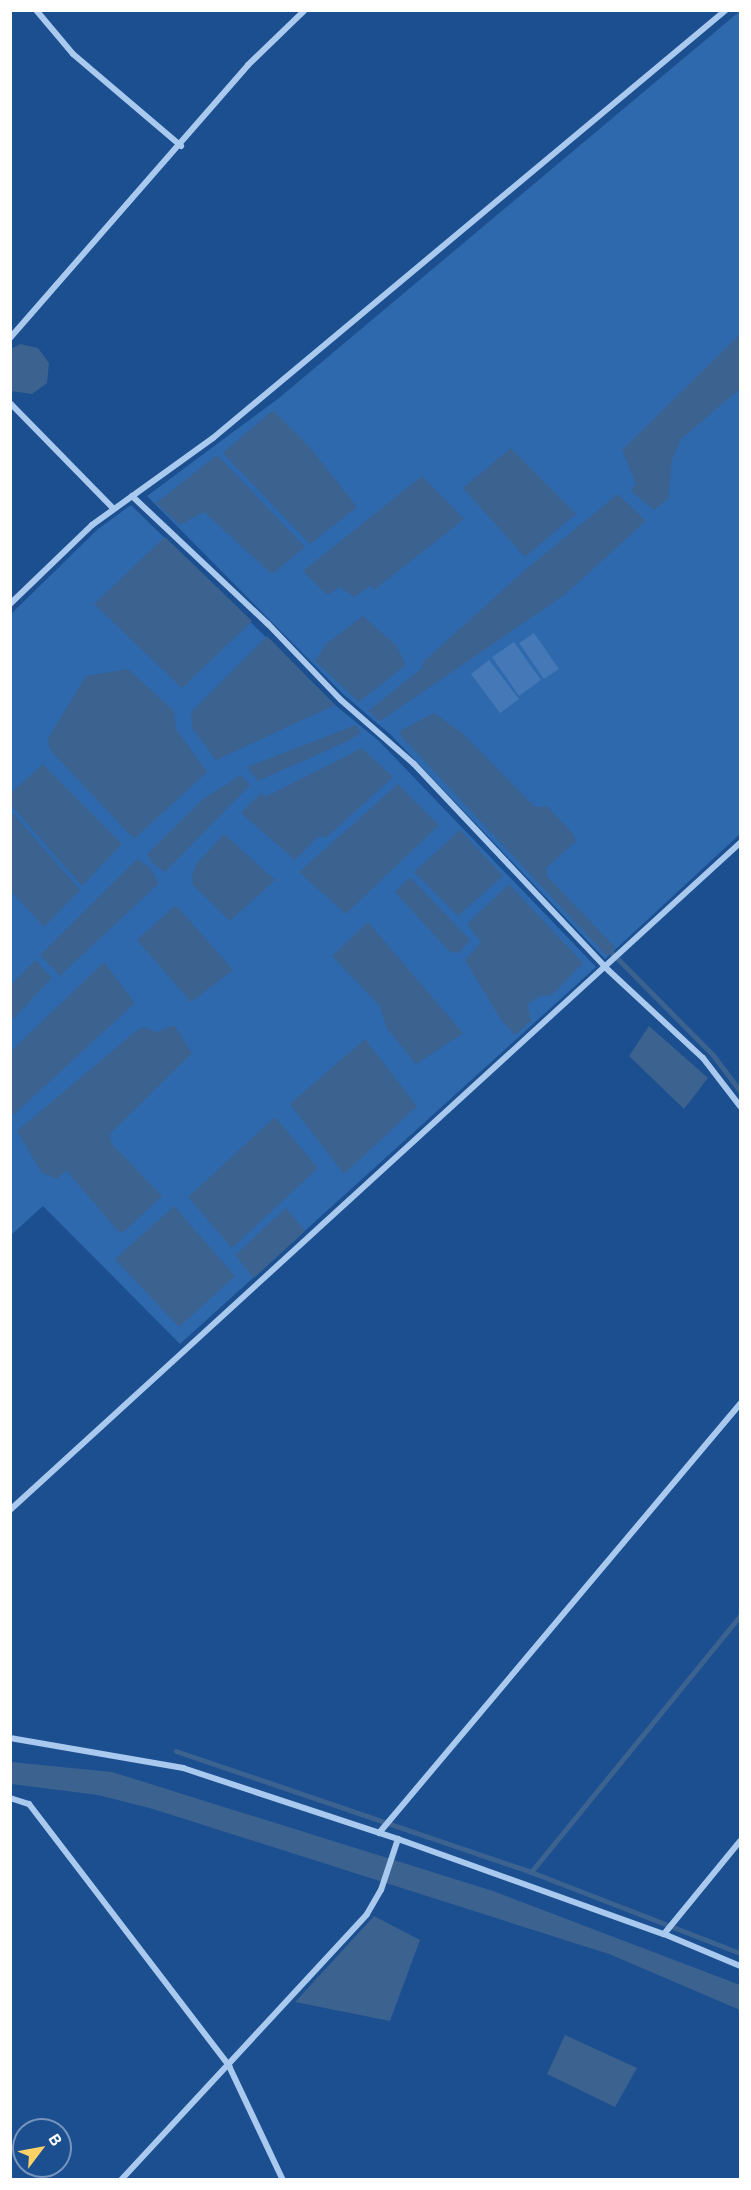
<!DOCTYPE html>
<html>
<head>
<meta charset="utf-8">
<style>
  body { margin:0 }
  #map { position:relative; width:751px; height:2190px; overflow:hidden; background:#1b4f8f; font-family:Quicksand,sans-serif }
  div>[style] { position:absolute }
  [style*='--x'] { left:calc(var(--x)*1px); top:calc(var(--y)*1px); width:calc(var(--w)*1px); rotate:calc(var(--a)*1deg) }
  .green>* { inset:0; background:#2e69ad }
  .water>* { inset:0; background:#3c6290 }
  .stream>* { height:5px; margin:-2.5px; padding:0 2.5px; transform-origin:2.5px; border-radius:2.5px; background:#3c6290 }
  .building>* { inset:0; background:#4478b7 }
  .minor>* { height:6px; margin:-3px; padding:0 3px; transform-origin:3px; border-radius:3px; background:#a9c9ee }
  span { translate:-50% -50%; white-space:nowrap; text-align:center; line-height:1.15; -webkit-text-stroke:5px #1b4f8f; paint-order:stroke }
  .frame { position:absolute; inset:0; border:12px solid #fff; pointer-events:none }
  .north { position:absolute; left:12px; top:2118px; width:60px; height:60px; box-sizing:border-box; background:#1b4f8f; border:2px solid #7695bc; border-radius:50%; rotate:58deg; font-size:16px; font-weight:700; line-height:24px; text-align:center; color:#fff }
  .north::after { content:''; display:block; margin:auto; width:21px; height:27px; background:#ffd166; clip-path:polygon(50% 0,100% 100%,50% 72%,0 100%) }
</style>
</head>
<body>
<div id="map">
  <div class="green">
    <div style="clip-path:polygon(740px 11px,740px 834px,605px 959px,391px 735px,343px 694px,147px 496px,279px 398px)"></div>
    <div style="clip-path:polygon(131px 505px,335px 705px,379px 741px,596px 967px,180px 1344px,43px 1206px,11px 1235px,11px 614px,98px 529px)"></div>
  </div>
  <div class="water">
    <div style="clip-path:polygon(740px 334px,740px 389px,681px 439px,672px 460px,668px 499px,654px 510px,631px 491px,636px 483px,622px 450px)"></div>
    <div style="clip-path:polygon(20px 344px,38px 348px,49px 363px,47px 383px,32px 394px,11px 391px,11px 349px)"></div>
    <div style="clip-path:polygon(273px 410px,308px 445px,357px 507px,310px 544px,223px 453px)"></div>
    <div style="clip-path:polygon(511px 448px,576px 514px,525px 557px,463px 488px)"></div>
    <div style="clip-path:polygon(217px 455px,305px 547px,272px 574px,204px 512px,180px 525px,156px 503px)"></div>
    <div style="clip-path:polygon(422px 476px,464px 519px,374px 590px,371px 585px,354px 597px,340px 587px,327px 595px,303px 571px)"></div>
    <div style="clip-path:polygon(618px 494px,646px 521px,563px 596px,380px 721px,368px 711px,422px 668px,423px 662px,525px 570px)"></div>
    <div style="clip-path:polygon(165px 537px,252px 621px,182px 688px,94px 604px)"></div>
    <div style="clip-path:polygon(363px 616px,396px 645px,406px 665px,359px 702px,315px 661px,326px 644px)"></div>
    <div style="clip-path:polygon(267px 636px,335px 705px,216px 760px,192px 728px,191px 712px)"></div>
    <div style="clip-path:polygon(128px 669px,174px 711px,176px 729px,207px 772px,134px 839px,51px 751px,47px 740px,86px 676px)"></div>
    <div style="clip-path:polygon(434px 713px,461px 732px,535px 807px,547px 806px,573px 834px,576px 841px,546px 868px,547px 876px,615px 947px,612px 953px,606px 955px,401px 736px,400px 731px)"></div>
    <div style="clip-path:polygon(356px 725px,361px 732px,348px 741px,258px 781px,247px 767px)"></div>
    <div style="clip-path:polygon(362px 748px,393px 777px,326px 838px,320px 835px,295px 860px,241px 813px,261px 793px,265px 797px)"></div>
    <div style="clip-path:polygon(43px 764px,122px 844px,82px 886px,11px 805px,11px 793px)"></div>
    <div style="clip-path:polygon(241px 775px,250px 785px,165px 872px,154px 865px,147px 854px,203px 799px)"></div>
    <div style="clip-path:polygon(398px 784px,439px 825px,346px 914px,299px 872px)"></div>
    <div style="clip-path:polygon(11px 811px,80px 890px,44px 927px,11px 891px)"></div>
    <div style="clip-path:polygon(460px 830px,503px 876px,458px 916px,414px 872px)"></div>
    <div style="clip-path:polygon(224px 834px,275px 880px,230px 921px,193px 885px,192px 875px,197px 863px)"></div>
    <div style="clip-path:polygon(137px 859px,150px 868px,159px 883px,60px 976px,40px 955px)"></div>
    <div style="clip-path:polygon(410px 877px,470px 940px,459px 953px,449px 951px,395px 892px)"></div>
    <div style="clip-path:polygon(509px 884px,583px 963px,552px 995px,540px 996px,528px 1004px,531px 1021px,515px 1035px,501px 1020px,465px 960px,481px 942px,467px 924px)"></div>
    <div style="clip-path:polygon(176px 905px,233px 970px,191px 1002px,137px 940px)"></div>
    <div style="clip-path:polygon(368px 922px,463px 1033px,416px 1064px,386px 1027px,380px 1006px,332px 956px)"></div>
    <div style="clip-path:polygon(35px 960px,52px 978px,11px 1021px,11px 985px)"></div>
    <div style="clip-path:polygon(104px 962px,135px 1003px,11px 1117px,11px 1051px)"></div>
    <div style="clip-path:polygon(174px 1025px,192px 1053px,110px 1134px,111px 1143px,162px 1196px,124px 1232px,118px 1231px,66px 1170px,57px 1179px,42px 1173px,17px 1131px,136px 1031px,144px 1027px,157px 1032px)"></div>
    <div style="clip-path:polygon(649px 1026px,708px 1078px,684px 1109px,629px 1056px)"></div>
    <div style="clip-path:polygon(365px 1039px,417px 1106px,344px 1174px,290px 1104px)"></div>
    <div style="clip-path:polygon(275px 1117px,318px 1168px,232px 1248px,188px 1197px)"></div>
    <div style="clip-path:polygon(174px 1206px,235px 1276px,179px 1327px,115px 1259px)"></div>
    <div style="clip-path:polygon(286px 1208px,305px 1231px,254px 1278px,235px 1255px)"></div>
    <div style="clip-path:polygon(11px 1762px,112px 1772px,493px 1891px,740px 1985px,740px 2010px,609px 1954px,153px 1809px,98px 1795px,11px 1784px)"></div>
    <div style="clip-path:polygon(374px 1916px,420px 1940px,390px 2021px,295px 2002px)"></div>
    <div style="clip-path:polygon(565px 2035px,637px 2068px,615px 2107px,547px 2074px)"></div>
  </div>
  <div class="stream">
    <div style="--x:612;--y:953;--w:144;--a:45.3"></div>
    <div style="--x:713;--y:1055;--w:45;--a:53.1"></div>
    <div style="--x:176;--y:1751;--w:375;--a:18.8"></div>
    <div style="--x:531;--y:1872;--w:224;--a:21.2"></div>
    <div style="--x:531;--y:1872;--w:330;--a:-50.8"></div>
  </div>
  <div class="building">
    <div style="clip-path:polygon(534px 633px,559px 669px,544px 679px,519px 643px)"></div>
    <div style="clip-path:polygon(514px 642px,541px 680px,519px 696px,492px 657px)"></div>
    <div style="clip-path:polygon(489px 660px,519px 699px,500px 713px,471px 674px)"></div>
  </div>
  <div class="minor">
    <div style="--x:36;--y:10;--w:57;--a:49.9"></div>
    <div style="--x:73;--y:54;--w:142;--a:40.4"></div>
    <div style="--x:10;--y:338;--w:362;--a:-48.9"></div>
    <div style="--x:248;--y:65;--w:79;--a:-44"></div>
    <div style="--x:10;--y:403;--w:147;--a:45.6"></div>
    <div style="--x:132;--y:496;--w:187;--a:43.3"></div>
    <div style="--x:268;--y:624;--w:105;--a:46.2"></div>
    <div style="--x:341;--y:700;--w:97;--a:41.2"></div>
    <div style="--x:414;--y:764;--w:280;--a:46.7"></div>
    <div style="--x:606;--y:968;--w:132;--a:42.9"></div>
    <div style="--x:703;--y:1058;--w:61;--a:52.4"></div>
    <div style="--x:10;--y:604;--w:114;--a:-43.9"></div>
    <div style="--x:92;--y:525;--w:149;--a:-35.7"></div>
    <div style="--x:213;--y:438;--w:668;--a:-39.84"></div>
    <div style="--x:10;--y:1510;--w:989;--a:-42.42"></div>
    <div style="--x:10;--y:1738;--w:176;--a:9.8"></div>
    <div style="--x:183;--y:1768;--w:226;--a:18.3"></div>
    <div style="--x:398;--y:1839;--w:282;--a:19.7"></div>
    <div style="--x:664;--y:1934;--w:82;--a:22.8"></div>
    <div style="--x:10;--y:1798;--w:20;--a:18"></div>
    <div style="--x:29;--y:1804;--w:330;--a:52.6"></div>
    <div style="--x:229;--y:2066;--w:126;--a:64.7"></div>
    <div style="--x:379;--y:1833;--w:561;--a:-49.92"></div>
    <div style="--x:664;--y:1934;--w:120;--a:-50.7"></div>
    <div style="--x:121;--y:2180;--w:362;--a:-47.2"></div>
    <div style="--x:367;--y:1914;--w:28;--a:-60"></div>
    <div style="--x:381;--y:1890;--w:54;--a:-71.6"></div>
  </div>
  <div class="frame"></div>
  <div class="north">B</div>
</div>
</body>
</html>
